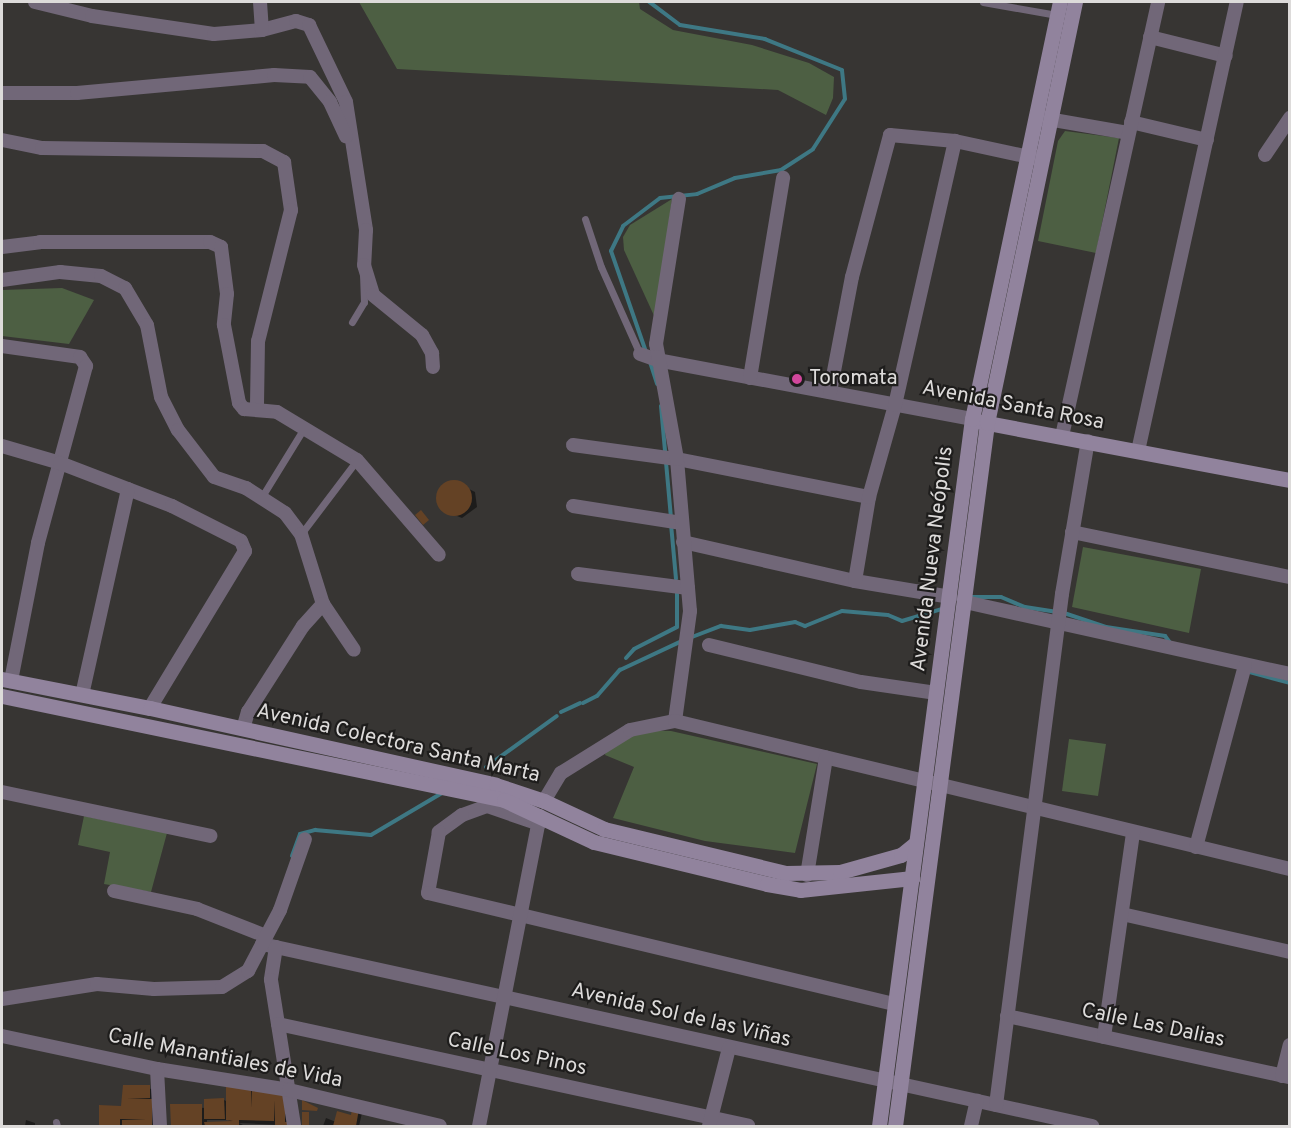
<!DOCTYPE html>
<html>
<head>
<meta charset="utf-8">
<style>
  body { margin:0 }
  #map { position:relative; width:1291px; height:1128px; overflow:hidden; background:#373533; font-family:Overpass,sans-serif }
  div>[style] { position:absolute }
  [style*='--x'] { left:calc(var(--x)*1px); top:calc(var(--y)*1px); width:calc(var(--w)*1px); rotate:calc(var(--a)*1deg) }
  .green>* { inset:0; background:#4d5f43 }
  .shadow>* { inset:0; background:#0007 }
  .stream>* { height:4px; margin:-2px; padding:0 2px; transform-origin:2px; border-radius:2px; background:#3e7884 }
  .building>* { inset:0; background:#644225 }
  .round { border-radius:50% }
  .lane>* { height:7px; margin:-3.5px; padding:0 3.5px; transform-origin:3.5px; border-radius:3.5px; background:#716778 }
  .street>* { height:14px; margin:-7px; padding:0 7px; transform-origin:7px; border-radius:7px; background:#716778 }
  .secondary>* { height:15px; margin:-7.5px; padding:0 7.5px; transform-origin:7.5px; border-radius:7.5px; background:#91839d }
  .dots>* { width:16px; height:16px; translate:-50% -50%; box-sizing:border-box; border:3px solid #1e1d1c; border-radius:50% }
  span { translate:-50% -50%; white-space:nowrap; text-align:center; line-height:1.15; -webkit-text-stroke:4.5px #1e1d1c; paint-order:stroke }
  .poi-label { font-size:21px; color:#dddbda }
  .left { translate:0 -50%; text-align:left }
  .street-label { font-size:21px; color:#dddbda }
  .frame { position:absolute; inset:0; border:3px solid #dddbda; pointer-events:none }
</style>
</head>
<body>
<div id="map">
  <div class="green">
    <div style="clip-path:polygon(359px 2px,639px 2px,640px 9px,673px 30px,752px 45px,809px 63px,834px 77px,833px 98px,826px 115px,778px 90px,397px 69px)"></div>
    <div style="clip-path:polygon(1065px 131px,1119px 138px,1096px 253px,1038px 241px,1058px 141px)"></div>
    <div style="clip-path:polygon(672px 199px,656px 320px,624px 250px,623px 237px,630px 225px)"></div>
    <div style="clip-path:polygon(62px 288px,94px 300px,69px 344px,2px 336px,2px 290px)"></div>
    <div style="clip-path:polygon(1083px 547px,1201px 569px,1189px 633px,1072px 607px)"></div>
    <div style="clip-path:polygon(638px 730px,671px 731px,817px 764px,795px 853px,705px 841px,613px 818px,634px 767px,605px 755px,608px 742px)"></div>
    <div style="clip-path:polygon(1069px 739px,1106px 744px,1098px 796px,1062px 791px)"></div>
    <div style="clip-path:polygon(84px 816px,167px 833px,151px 892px,104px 884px,110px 852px,78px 845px)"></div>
  </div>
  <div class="shadow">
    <div style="clip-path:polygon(453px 481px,475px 492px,477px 507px,462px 518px,442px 510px,437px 495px,442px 485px)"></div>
    <div style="clip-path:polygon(evenodd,228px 1086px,273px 1090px,298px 1126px,239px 1123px,245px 1126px,173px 1126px,172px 1106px,205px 1108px,224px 1100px,228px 1102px,228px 1086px,207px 1120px,228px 1120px,233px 1123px,207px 1123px,207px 1120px)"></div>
    <div style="clip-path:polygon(124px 1087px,153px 1089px,155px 1126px,101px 1126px,101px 1107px,123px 1109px)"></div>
    <div style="clip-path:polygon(353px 1110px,362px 1113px,359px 1126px,323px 1126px,326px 1118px,336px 1122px,352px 1117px)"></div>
    <div style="clip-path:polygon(26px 1120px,35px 1123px,35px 1126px,25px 1126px)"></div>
  </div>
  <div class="stream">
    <div style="--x:646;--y:352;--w:107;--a:-109.1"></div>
    <div style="--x:611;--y:251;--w:28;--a:-64"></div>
    <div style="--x:623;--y:226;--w:46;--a:-37.1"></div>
    <div style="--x:660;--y:198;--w:37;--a:-6"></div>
    <div style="--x:697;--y:194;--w:41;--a:-22.8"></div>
    <div style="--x:735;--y:178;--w:47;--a:-9.9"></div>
    <div style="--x:781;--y:170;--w:38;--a:-33"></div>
    <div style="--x:813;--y:149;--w:59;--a:-57.4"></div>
    <div style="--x:845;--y:99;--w:29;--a:-96"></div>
    <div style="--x:842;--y:70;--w:83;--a:-158.1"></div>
    <div style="--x:765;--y:39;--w:86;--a:-170.6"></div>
    <div style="--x:680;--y:25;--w:39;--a:-143"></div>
    <div style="--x:650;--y:362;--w:23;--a:72"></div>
    <div style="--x:661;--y:406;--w:111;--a:84.9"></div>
    <div style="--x:671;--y:524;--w:55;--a:84.8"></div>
    <div style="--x:971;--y:597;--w:30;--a:0"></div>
    <div style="--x:1001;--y:597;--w:26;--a:23"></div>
    <div style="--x:1025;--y:607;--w:31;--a:9"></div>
    <div style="--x:1064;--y:613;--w:44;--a:18.4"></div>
    <div style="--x:1106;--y:627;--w:60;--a:8.7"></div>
    <div style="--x:1165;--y:636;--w:10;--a:53"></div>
    <div style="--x:692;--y:637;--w:31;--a:-21"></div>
    <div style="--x:721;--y:626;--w:29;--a:8"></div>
    <div style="--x:750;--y:630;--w:46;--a:-10.1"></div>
    <div style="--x:795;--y:622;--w:11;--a:22"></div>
    <div style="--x:805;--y:626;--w:40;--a:-22"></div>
    <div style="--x:842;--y:611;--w:46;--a:5"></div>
    <div style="--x:888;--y:615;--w:15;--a:23"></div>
    <div style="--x:902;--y:621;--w:42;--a:-16.7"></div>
    <div style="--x:626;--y:658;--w:12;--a:-48"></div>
    <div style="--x:634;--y:649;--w:48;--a:-27.1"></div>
    <div style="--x:677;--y:627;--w:38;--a:-90"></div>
    <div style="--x:1246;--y:671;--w:46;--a:15.3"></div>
    <div style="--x:583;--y:703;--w:16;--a:-27"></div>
    <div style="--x:597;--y:696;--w:35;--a:-49"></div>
    <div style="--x:620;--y:670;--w:68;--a:-25.1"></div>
    <div style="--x:561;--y:712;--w:21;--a:-25"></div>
    <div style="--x:486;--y:767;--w:87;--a:-35.7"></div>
    <div style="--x:292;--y:856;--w:23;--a:-70"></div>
    <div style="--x:300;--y:834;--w:16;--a:-15"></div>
    <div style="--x:315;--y:830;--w:56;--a:5.1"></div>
    <div style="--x:371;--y:835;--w:82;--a:-30.6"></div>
  </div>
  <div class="building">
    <div class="round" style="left:436px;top:480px;width:36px;height:36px"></div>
    <div style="clip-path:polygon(421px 510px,429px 520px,423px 525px,415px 515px)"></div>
    <div style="clip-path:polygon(123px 1085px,150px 1085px,150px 1098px,127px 1099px,152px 1099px,152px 1126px,122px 1126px,122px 1120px,146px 1119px,120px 1119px,120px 1126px,99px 1126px,99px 1105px,121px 1106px)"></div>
    <div style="clip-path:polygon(226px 1085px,251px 1085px,251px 1108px,252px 1088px,285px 1094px,285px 1122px,292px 1121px,292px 1126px,275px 1126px,275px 1100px,274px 1121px,239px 1120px,239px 1126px,205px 1126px,204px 1122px,233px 1121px,226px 1120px)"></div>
    <div style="clip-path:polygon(224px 1098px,225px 1119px,204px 1119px,204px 1099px)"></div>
    <div style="clip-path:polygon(302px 1100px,318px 1108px,317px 1111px,302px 1110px)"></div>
    <div style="clip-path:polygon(170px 1104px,202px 1104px,202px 1126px,171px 1126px)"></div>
    <div style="clip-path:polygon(352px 1108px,359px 1109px,356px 1126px,333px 1126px,337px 1111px,351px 1115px)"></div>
    <div style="clip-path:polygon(302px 1112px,309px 1112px,309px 1126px,302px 1126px)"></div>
  </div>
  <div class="lane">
    <div style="--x:983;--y:2;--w:75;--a:10"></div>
    <div style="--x:585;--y:219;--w:51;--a:71.6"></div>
    <div style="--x:601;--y:267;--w:95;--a:65.9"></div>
    <div style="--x:352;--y:322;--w:23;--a:-59"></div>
    <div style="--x:364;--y:302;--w:29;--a:-92"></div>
    <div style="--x:261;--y:498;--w:82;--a:-58.4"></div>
    <div style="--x:301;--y:534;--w:93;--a:-52.9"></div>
    <div style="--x:56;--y:1122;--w:4;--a:76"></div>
  </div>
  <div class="street">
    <div style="--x:35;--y:2;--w:59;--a:13.8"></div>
    <div style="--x:92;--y:16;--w:123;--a:8.4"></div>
    <div style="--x:214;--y:34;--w:48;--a:-4.8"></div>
    <div style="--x:262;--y:30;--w:35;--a:-15"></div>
    <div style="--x:296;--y:21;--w:14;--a:17"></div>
    <div style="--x:309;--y:25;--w:85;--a:64.3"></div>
    <div style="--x:346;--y:102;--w:130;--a:81.1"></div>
    <div style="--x:366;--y:230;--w:35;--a:93"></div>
    <div style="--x:364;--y:265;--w:31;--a:73"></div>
    <div style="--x:373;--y:295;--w:63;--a:39.2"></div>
    <div style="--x:422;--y:335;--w:21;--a:61"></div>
    <div style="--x:432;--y:353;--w:14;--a:86"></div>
    <div style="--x:260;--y:2;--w:28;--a:86"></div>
    <div style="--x:1150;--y:37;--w:78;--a:14"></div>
    <div style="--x:2;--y:93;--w:75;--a:0"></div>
    <div style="--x:77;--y:93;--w:198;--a:-5.2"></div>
    <div style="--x:274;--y:75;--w:36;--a:3"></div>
    <div style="--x:310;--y:77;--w:32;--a:51"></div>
    <div style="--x:330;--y:102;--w:38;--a:65"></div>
    <div style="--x:1042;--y:118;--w:87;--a:9.9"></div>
    <div style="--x:1131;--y:122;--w:78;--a:13.3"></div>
    <div style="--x:2;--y:140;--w:41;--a:11.3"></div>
    <div style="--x:42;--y:148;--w:221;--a:0.8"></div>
    <div style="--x:263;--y:151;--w:24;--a:28"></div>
    <div style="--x:284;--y:162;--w:49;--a:81.7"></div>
    <div style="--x:291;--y:210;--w:135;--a:104.1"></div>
    <div style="--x:258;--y:341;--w:67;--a:90.9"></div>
    <div style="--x:1265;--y:155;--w:45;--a:-56"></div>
    <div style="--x:2;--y:247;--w:38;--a:-7"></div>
    <div style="--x:40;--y:242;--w:170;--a:0"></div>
    <div style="--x:210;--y:242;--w:12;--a:24"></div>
    <div style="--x:221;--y:247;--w:47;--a:82.7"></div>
    <div style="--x:227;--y:294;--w:31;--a:96"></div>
    <div style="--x:224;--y:325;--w:79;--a:79.1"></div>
    <div style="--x:239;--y:403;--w:8;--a:50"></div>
    <div style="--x:244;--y:409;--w:33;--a:5"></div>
    <div style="--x:277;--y:412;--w:93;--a:31"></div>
    <div style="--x:357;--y:460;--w:125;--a:49.2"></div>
    <div style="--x:2;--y:280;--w:59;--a:-7.9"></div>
    <div style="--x:60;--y:272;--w:41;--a:5.6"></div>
    <div style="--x:101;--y:276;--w:27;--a:27"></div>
    <div style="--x:125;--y:288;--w:43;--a:59.3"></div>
    <div style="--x:147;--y:325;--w:73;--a:79"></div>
    <div style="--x:161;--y:397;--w:37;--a:63"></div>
    <div style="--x:178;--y:430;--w:59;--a:52.5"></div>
    <div style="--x:214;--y:477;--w:34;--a:19"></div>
    <div style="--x:246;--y:488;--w:46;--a:32.7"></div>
    <div style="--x:285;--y:513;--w:26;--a:53"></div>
    <div style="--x:301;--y:534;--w:73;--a:72.6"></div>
    <div style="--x:323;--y:604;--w:55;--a:56"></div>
    <div style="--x:2;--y:346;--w:79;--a:8"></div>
    <div style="--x:80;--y:357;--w:11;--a:56"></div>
    <div style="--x:86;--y:366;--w:183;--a:105.2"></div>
    <div style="--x:38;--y:543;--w:141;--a:101.1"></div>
    <div style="--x:640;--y:354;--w:18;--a:19"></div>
    <div style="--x:657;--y:360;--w:320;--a:10.6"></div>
    <div style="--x:750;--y:378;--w:203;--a:-80.6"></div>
    <div style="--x:830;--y:392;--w:117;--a:-79.2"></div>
    <div style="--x:852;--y:277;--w:147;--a:-75"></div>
    <div style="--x:890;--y:135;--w:65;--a:5.3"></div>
    <div style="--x:955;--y:141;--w:85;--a:12.2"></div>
    <div style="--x:1062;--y:436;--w:444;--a:-77.5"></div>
    <div style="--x:573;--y:445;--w:105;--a:7.7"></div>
    <div style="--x:677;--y:459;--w:196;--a:11.2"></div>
    <div style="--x:2;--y:446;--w:60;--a:16.3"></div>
    <div style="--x:60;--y:463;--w:120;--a:21"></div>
    <div style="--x:172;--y:506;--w:77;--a:26.9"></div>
    <div style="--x:241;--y:541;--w:11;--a:68"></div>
    <div style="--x:245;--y:551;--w:184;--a:121.2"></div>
    <div style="--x:1138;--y:451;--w:460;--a:-77.6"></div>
    <div style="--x:573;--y:506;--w:110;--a:8.9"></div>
    <div style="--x:1072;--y:532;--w:223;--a:11.7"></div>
    <div style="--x:683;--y:542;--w:176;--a:12.8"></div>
    <div style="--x:855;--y:581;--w:97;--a:9.5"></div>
    <div style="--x:578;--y:574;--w:111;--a:7.3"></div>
    <div style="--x:855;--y:581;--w:85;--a:-80.5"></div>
    <div style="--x:869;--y:497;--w:96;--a:-74.2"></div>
    <div style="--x:895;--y:405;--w:271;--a:-77.2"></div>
    <div style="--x:965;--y:602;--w:333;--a:12.5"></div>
    <div style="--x:709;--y:645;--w:156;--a:13.7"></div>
    <div style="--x:861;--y:682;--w:76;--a:8.3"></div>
    <div style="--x:82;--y:695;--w:211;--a:-77.4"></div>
    <div style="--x:675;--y:721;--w:111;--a:-82.2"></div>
    <div style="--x:690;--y:611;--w:153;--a:-94.9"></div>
    <div style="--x:677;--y:459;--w:117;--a:-100.3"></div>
    <div style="--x:656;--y:344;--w:147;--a:-81"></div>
    <div style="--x:243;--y:729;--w:18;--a:-74"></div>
    <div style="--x:248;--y:712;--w:102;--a:-57.4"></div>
    <div style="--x:303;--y:626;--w:30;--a:-48"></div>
    <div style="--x:2;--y:792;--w:213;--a:11.9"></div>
    <div style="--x:544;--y:801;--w:33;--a:-59"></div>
    <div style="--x:561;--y:773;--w:81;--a:-31.9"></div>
    <div style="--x:630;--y:730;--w:46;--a:-11.3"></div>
    <div style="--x:675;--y:721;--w:633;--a:13.53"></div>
    <div style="--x:539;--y:824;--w:55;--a:-160.9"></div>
    <div style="--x:487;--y:806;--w:27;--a:160"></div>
    <div style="--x:462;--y:815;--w:29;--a:144"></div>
    <div style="--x:439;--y:832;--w:62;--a:100.2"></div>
    <div style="--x:428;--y:893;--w:480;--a:13.4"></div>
    <div style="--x:1196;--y:847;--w:188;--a:-74.9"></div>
    <div style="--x:807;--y:875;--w:119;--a:-80.8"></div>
    <div style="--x:114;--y:891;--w:85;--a:12.2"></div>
    <div style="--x:197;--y:909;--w:74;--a:21.4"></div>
    <div style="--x:1122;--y:914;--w:172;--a:12.7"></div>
    <div style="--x:262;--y:944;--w:850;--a:12.37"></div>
    <div style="--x:276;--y:947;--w:33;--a:99"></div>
    <div style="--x:271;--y:980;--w:148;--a:81"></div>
    <div style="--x:2;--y:999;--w:96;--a:-9"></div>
    <div style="--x:97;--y:984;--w:57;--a:5"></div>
    <div style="--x:154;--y:989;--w:68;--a:-1.7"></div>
    <div style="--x:222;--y:987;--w:31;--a:-32"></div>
    <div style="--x:248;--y:971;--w:69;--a:-62.3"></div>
    <div style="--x:280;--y:910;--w:75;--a:-70.6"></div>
    <div style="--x:1007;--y:1016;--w:289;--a:12.2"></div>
    <div style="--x:278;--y:1024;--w:481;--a:12.2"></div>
    <div style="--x:2;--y:1036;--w:158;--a:12"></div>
    <div style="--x:157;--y:1069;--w:134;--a:9"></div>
    <div style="--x:289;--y:1090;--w:155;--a:13.4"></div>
    <div style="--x:1104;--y:1037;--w:207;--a:-81.9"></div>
    <div style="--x:157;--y:1069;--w:57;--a:87"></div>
    <div style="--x:1282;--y:1076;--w:32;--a:-76"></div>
    <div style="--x:996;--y:1105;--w:515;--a:-82.64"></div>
    <div style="--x:1062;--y:594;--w:155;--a:-80.4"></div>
    <div style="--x:479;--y:1126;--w:316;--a:-78.9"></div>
    <div style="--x:709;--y:1126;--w:81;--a:-75.6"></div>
    <div style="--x:971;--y:1126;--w:26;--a:-77"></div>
  </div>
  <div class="secondary">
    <div style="--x:977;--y:421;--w:319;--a:10.7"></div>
    <div style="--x:2;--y:679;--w:151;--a:11.1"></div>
    <div style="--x:150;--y:708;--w:354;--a:12.5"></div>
    <div style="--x:496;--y:785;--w:51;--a:18.4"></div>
    <div style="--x:544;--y:801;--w:66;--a:25"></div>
    <div style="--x:604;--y:829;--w:187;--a:13.6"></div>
    <div style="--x:786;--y:873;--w:54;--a:-1.1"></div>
    <div style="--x:840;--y:872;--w:63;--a:-15.6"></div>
    <div style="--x:901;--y:855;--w:19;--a:-39"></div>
    <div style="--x:2;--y:696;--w:513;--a:11.7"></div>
    <div style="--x:504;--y:800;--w:99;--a:25"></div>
    <div style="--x:594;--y:842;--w:178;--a:13.6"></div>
    <div style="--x:767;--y:884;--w:34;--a:10"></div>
    <div style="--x:800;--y:890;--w:113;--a:-6.1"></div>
    <div style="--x:879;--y:1126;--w:713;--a:-82.51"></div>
    <div style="--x:972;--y:419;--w:426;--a:-78.1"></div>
    <div style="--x:895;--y:1126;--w:709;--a:-82.54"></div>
    <div style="--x:987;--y:423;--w:430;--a:-78.2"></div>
  </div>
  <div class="dots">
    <div style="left:797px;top:379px;background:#d1479c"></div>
  </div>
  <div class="poi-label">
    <span class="left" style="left:809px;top:379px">Toromata</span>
  </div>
  <div class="street-label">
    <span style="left:1013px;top:406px;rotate:11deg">Avenida Santa Rosa</span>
    <span style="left:933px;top:559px;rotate:-83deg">Avenida Nueva Neópolis</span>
    <span style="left:398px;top:744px;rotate:13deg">Avenida Colectora Santa Marta</span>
    <span style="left:681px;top:1016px;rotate:13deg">Avenida Sol de las Viñas</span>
    <span style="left:1153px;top:1026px;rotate:12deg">Calle Las Dalias</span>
    <span style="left:517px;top:1055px;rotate:12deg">Calle Los Pinos</span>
    <span style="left:225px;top:1059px;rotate:11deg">Calle Manantiales de Vida</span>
  </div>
  <div class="frame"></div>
</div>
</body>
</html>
